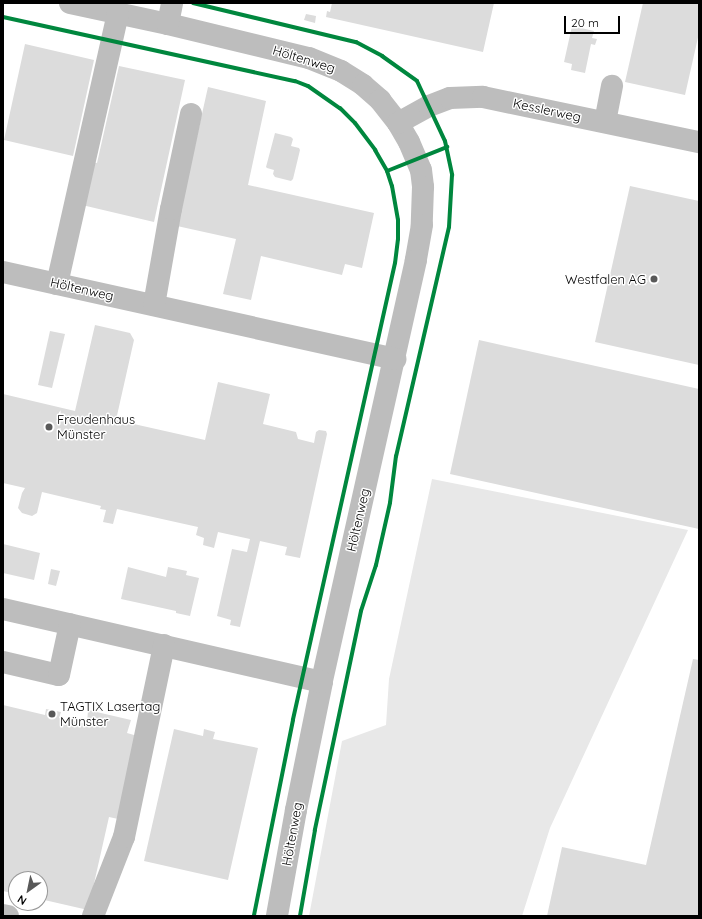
<!DOCTYPE html>
<html>
<head>
<meta charset="utf-8">
<style>
  body { margin:0 }
  #map { position:relative; width:702px; height:919px; overflow:hidden; background:#fff; font-family:Quicksand,sans-serif }
  div>[style] { position:absolute }
  [style*='--x'] { left:calc(var(--x)*1px); top:calc(var(--y)*1px); width:calc(var(--w)*1px); rotate:calc(var(--a)*1deg) }
  .green>* { inset:0; background:#e8e8e8 }
  .building>* { inset:0; background:#dcdcdc }
  .minor>* { height:22px; margin:-11px; padding:0 11px; transform-origin:11px; border-radius:11px; background:#bdbdbd }
  .cycleway>* { height:4px; margin:-2px; padding:0 2px; transform-origin:2px; border-radius:2px; background:#00873e }
  .dots>* { width:11px; height:11px; translate:-50% -50%; box-sizing:border-box; border:2px solid #fff; border-radius:50% }
  span { translate:-50% -50%; white-space:nowrap; text-align:center; line-height:1.15; -webkit-text-stroke:3px #fff; paint-order:stroke }
  .street-label { font-size:13px; color:#000 }
  .poi-label { font-size:13px; color:#000 }
  .right { translate:-100% -50%; text-align:right }
  .left { translate:0 -50%; text-align:left }
  .frame { position:absolute; inset:0; border:4px solid #000; pointer-events:none }
  .north { position:absolute; left:8px; top:871px; width:40px; height:40px; box-sizing:border-box; background:#fff; border:1px solid #999; border-radius:50%; rotate:213deg; font-size:11px; font-weight:700; line-height:16px; text-align:center; color:#000 }
  .north::after { content:''; display:block; margin:auto; width:14px; height:18px; background:#595959; clip-path:polygon(50% 0,100% 100%,50% 72%,0 100%) }
  .scale { position:absolute; left:564px; top:16px; width:56px; height:18px; box-sizing:border-box; border:2px solid #000; border-top:0; padding-left:5px; font-size:12px; line-height:14px; white-space:nowrap; color:#000; -webkit-text-stroke:3px #fff; paint-order:stroke }
</style>
</head>
<body>
<div id="map">
  <div class="green">
    <div style="clip-path:polygon(432px 479px,688px 530px,550px 828px,522px 916px,309px 916px,342px 741px,386px 725px,389px 679px)"></div>
  </div>
  <div class="building">
    <div style="clip-path:polygon(332px 3px,494px 3px,483px 52px,326px 17px,327px 11px,330px 12px)"></div>
    <div style="clip-path:polygon(643px 3px,699px 3px,699px 33px,685px 95px,625px 82px)"></div>
    <div style="clip-path:polygon(306px 14px,316px 16px,315px 23px,304px 20px)"></div>
    <div style="clip-path:polygon(572px 26px,594px 31px,592px 38px,597px 39px,595px 45px,591px 44px,585px 73px,571px 70px,572px 64px,564px 62px)"></div>
    <div style="clip-path:polygon(25px 44px,94px 60px,73px 156px,4px 140px)"></div>
    <div style="clip-path:polygon(119px 66px,185px 80px,154px 222px,82px 205px,92px 162px,97px 163px)"></div>
    <div style="clip-path:polygon(208px 87px,266px 101px,248px 185px,374px 213px,362px 268px,345px 264px,342px 275px,261px 256px,251px 300px,223px 294px,236px 239px,177px 226px)"></div>
    <div style="clip-path:polygon(275px 133px,291px 137px,293px 139px,291px 146px,299px 148px,300px 150px,293px 179px,291px 181px,275px 177px,273px 174px,274px 170px,267px 168px,266px 167px)"></div>
    <div style="clip-path:polygon(630px 186px,699px 201px,699px 365px,595px 342px)"></div>
    <div style="clip-path:polygon(95px 325px,130px 333px,134px 340px,116px 420px,205px 440px,218px 382px,270px 394px,263px 424px,296px 432px,298px 439px,314px 443px,316px 432px,319px 430px,326px 431px,327px 434px,300px 558px,285px 555px,287px 547px,260px 541px,240px 627px,230px 625px,231px 620px,217px 616px,232px 549px,247px 552px,250px 539px,218px 532px,214px 548px,203px 545px,204px 538px,196px 535px,198px 527px,117px 509px,113px 524px,103px 522px,106px 510px,100px 509px,101px 506px,42px 492px,37px 513px,32px 516px,22px 513px,18px 508px,22px 493px,25px 488px,3px 483px,3px 394px,75px 411px)"></div>
    <div style="clip-path:polygon(50px 331px,65px 334px,52px 388px,38px 385px)"></div>
    <div style="clip-path:polygon(479px 340px,699px 389px,699px 529px,450px 474px)"></div>
    <div style="clip-path:polygon(3px 544px,40px 553px,34px 580px,3px 573px)"></div>
    <div style="clip-path:polygon(128px 567px,166px 577px,168px 567px,187px 571px,186px 575px,199px 578px,190px 616px,176px 613px,176px 611px,121px 599px)"></div>
    <div style="clip-path:polygon(51px 569px,60px 571px,56px 586px,48px 584px)"></div>
    <div style="clip-path:polygon(693px 659px,699px 660px,699px 916px,547px 916px,562px 847px,646px 865px)"></div>
    <div style="clip-path:polygon(3px 705px,45px 715px,46px 709px,61px 712px,59px 718px,87px 724px,88px 710px,131px 720px,127px 733px,141px 737px,123px 820px,109px 817px,88px 910px,40px 899px,40px 879px,16px 879px,16px 894px,3px 891px)"></div>
    <div style="clip-path:polygon(174px 729px,203px 736px,204px 729px,215px 732px,213px 739px,258px 748px,228px 880px,144px 861px)"></div>
  </div>
  <div class="minor">
    <div style="--x:70;--y:3;--w:100;--a:12.1"></div>
    <div style="--x:168;--y:24;--w:145;--a:13.6"></div>
    <div style="--x:309;--y:58;--w:35;--a:22"></div>
    <div style="--x:341;--y:71;--w:26;--a:32"></div>
    <div style="--x:363;--y:85;--w:23;--a:41"></div>
    <div style="--x:380;--y:100;--w:29;--a:52"></div>
    <div style="--x:398;--y:123;--w:22;--a:60"></div>
    <div style="--x:409;--y:142;--w:30;--a:67"></div>
    <div style="--x:421;--y:170;--w:17;--a:83"></div>
    <div style="--x:423;--y:187;--w:38;--a:92"></div>
    <div style="--x:422;--y:225;--w:36;--a:100"></div>
    <div style="--x:416;--y:260;--w:432;--a:102.6"></div>
    <div style="--x:322;--y:682;--w:131;--a:101.5"></div>
    <div style="--x:296;--y:810;--w:108;--a:100.2"></div>
    <div style="--x:168;--y:24;--w:21;--a:-79"></div>
    <div style="--x:605;--y:122;--w:37;--a:-79"></div>
    <div style="--x:398;--y:123;--w:35;--a:-29"></div>
    <div style="--x:429;--y:106;--w:22;--a:-21"></div>
    <div style="--x:450;--y:98;--w:33;--a:-2"></div>
    <div style="--x:483;--y:97;--w:221;--a:11.8"></div>
    <div style="--x:3;--y:272;--w:402;--a:12.5"></div>
    <div style="--x:57;--y:284;--w:277;--a:-77.3"></div>
    <div style="--x:154;--y:305;--w:97;--a:-80"></div>
    <div style="--x:171;--y:209;--w:97;--a:-78.1"></div>
    <div style="--x:3;--y:609;--w:327;--a:12.9"></div>
    <div style="--x:3;--y:662;--w:57;--a:13.1"></div>
    <div style="--x:59;--y:675;--w:52;--a:-77.8"></div>
    <div style="--x:3;--y:915;--w:5;--a:11"></div>
    <div style="--x:93;--y:916;--w:85;--a:-68.6"></div>
    <div style="--x:124;--y:837;--w:196;--a:-78.2"></div>
  </div>
  <div class="cycleway">
    <div style="--x:193;--y:3;--w:168;--a:13.5"></div>
    <div style="--x:356;--y:42;--w:30;--a:28"></div>
    <div style="--x:382;--y:56;--w:43;--a:35.5"></div>
    <div style="--x:417;--y:81;--w:66;--a:65"></div>
    <div style="--x:445;--y:141;--w:35;--a:78"></div>
    <div style="--x:452;--y:175;--w:52;--a:93.3"></div>
    <div style="--x:449;--y:227;--w:235;--a:103"></div>
    <div style="--x:396;--y:456;--w:47;--a:97.3"></div>
    <div style="--x:390;--y:503;--w:64;--a:102.7"></div>
    <div style="--x:376;--y:565;--w:48;--a:108.1"></div>
    <div style="--x:361;--y:611;--w:224;--a:101.9"></div>
    <div style="--x:315;--y:830;--w:87;--a:99.9"></div>
    <div style="--x:3;--y:17;--w:299;--a:12.4"></div>
    <div style="--x:295;--y:81;--w:14;--a:21"></div>
    <div style="--x:308;--y:86;--w:39;--a:35"></div>
    <div style="--x:340;--y:108;--w:21;--a:45"></div>
    <div style="--x:355;--y:123;--w:34;--a:53"></div>
    <div style="--x:375;--y:150;--w:24;--a:60"></div>
    <div style="--x:387;--y:171;--w:16;--a:72"></div>
    <div style="--x:392;--y:186;--w:35;--a:80"></div>
    <div style="--x:398;--y:220;--w:19;--a:90"></div>
    <div style="--x:398;--y:239;--w:24;--a:97"></div>
    <div style="--x:395;--y:263;--w:468;--a:102.6"></div>
    <div style="--x:293;--y:720;--w:200;--a:101.3"></div>
    <div style="--x:387;--y:171;--w:65;--a:-21.8"></div>
  </div>
  <div class="dots">
    <div style="left:654px;top:279px;background:#595959"></div>
    <div style="left:49px;top:427px;background:#595959"></div>
    <div style="left:52px;top:714px;background:#595959"></div>
  </div>
  <div class="street-label">
    <span style="left:304px;top:59px;rotate:17deg">Höltenweg</span>
    <span style="left:547px;top:110px;rotate:12deg">Kesslerweg</span>
    <span style="left:82px;top:289px;rotate:13deg">Höltenweg</span>
    <span style="left:358px;top:520px;rotate:-77deg">Höltenweg</span>
    <span style="left:292px;top:834px;rotate:-80deg">Höltenweg</span>
  </div>
  <div class="poi-label">
    <span class="right" style="left:646px;top:279px">Westfalen AG</span>
    <span class="left" style="left:57px;top:427px">Freudenhaus<br>Münster</span>
    <span class="left" style="left:60px;top:714px">TAGTIX Lasertag<br>Münster</span>
  </div>
  <div class="frame"></div>
  <div class="north">N</div>
  <div class="scale">20 m</div>
</div>
</body>
</html>
